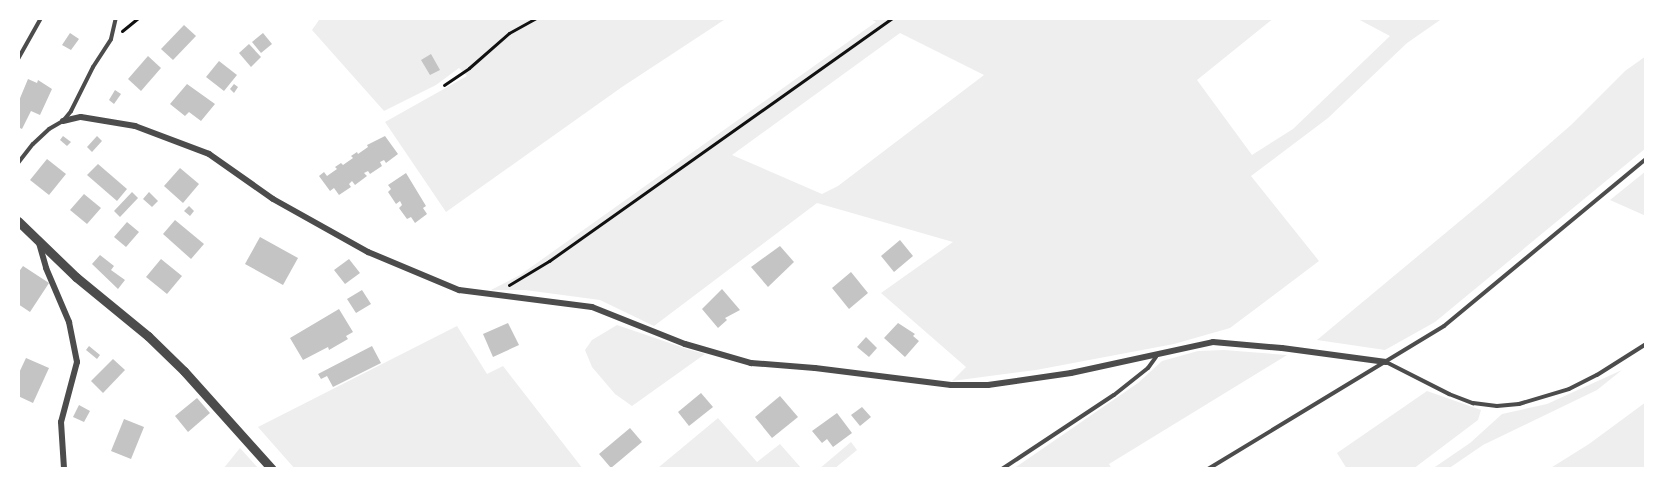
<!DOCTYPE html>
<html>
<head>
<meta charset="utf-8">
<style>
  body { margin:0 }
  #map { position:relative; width:1664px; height:487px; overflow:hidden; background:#fff; font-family:"Titillium Web",sans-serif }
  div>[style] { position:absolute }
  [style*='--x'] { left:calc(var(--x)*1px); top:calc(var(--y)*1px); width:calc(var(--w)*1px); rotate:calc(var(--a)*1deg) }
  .green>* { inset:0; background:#eee }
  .building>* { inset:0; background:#c4c4c4 }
  .path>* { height:3px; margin:-1.5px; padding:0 1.5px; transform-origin:1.5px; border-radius:1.5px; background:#111 }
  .service>* { height:4px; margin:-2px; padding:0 2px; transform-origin:2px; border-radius:2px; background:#4c4c4c }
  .minor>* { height:6px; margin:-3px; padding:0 3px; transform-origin:3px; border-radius:3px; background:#4c4c4c }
  .tertiary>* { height:9px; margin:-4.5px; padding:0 4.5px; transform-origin:4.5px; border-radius:4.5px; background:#4c4c4c }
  span { translate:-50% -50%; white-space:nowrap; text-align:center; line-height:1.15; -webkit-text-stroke:6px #fff; paint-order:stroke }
  .frame { position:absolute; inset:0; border:20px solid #fff; pointer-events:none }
</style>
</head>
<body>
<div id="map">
  <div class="green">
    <div style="clip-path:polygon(318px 18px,727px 18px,622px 87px,446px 212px,385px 122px,467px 76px,459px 68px,436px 85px,384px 111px,312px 30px,319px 20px)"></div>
    <div style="clip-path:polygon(evenodd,869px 18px,1274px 18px,1197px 80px,1252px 155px,1293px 129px,1390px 36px,1356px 18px,1443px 18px,1407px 43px,1328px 118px,1251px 176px,1319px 261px,1230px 328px,1174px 344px,1036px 370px,952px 381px,966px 367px,881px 293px,953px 242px,817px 203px,654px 326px,600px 300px,525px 290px,491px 290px,520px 275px,876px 22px,869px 18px,900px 33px,984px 75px,838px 186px,822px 194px,732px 155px,900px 33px)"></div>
    <div style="clip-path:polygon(1646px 56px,1646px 148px,1435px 322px,1385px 350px,1317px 340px,1484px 201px,1571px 125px,1625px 71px)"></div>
    <div style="clip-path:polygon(1646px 171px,1646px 216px,1610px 200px)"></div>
    <div style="clip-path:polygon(617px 325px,687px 349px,705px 354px,632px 406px,615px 394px,592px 367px,585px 350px,592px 340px)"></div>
    <div style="clip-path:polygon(457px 326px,487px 374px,503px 366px,583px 469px,295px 469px,258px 427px)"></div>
    <div style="clip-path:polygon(1224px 350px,1287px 355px,1109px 464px,1112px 469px,1013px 469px,1138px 383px,1162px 361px,1198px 351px)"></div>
    <div style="clip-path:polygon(1622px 370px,1597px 390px,1483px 445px,1448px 469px,1432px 469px,1470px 443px,1502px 414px,1547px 404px)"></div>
    <div style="clip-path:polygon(1427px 391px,1481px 410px,1478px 420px,1413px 469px,1347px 469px,1337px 453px)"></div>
    <div style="clip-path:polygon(1646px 402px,1646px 465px,1641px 469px,1549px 469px,1589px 444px)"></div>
    <div style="clip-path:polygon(718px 418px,757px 462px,780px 444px,802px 469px,660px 469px,659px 467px)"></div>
    <div style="clip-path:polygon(851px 442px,857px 450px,834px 469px,819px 469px)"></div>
    <div style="clip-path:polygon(240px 448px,259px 469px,223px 469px)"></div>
  </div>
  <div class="building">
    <div style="clip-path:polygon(184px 25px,196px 36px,173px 60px,161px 49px)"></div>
    <div style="clip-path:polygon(70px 33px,79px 39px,71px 50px,62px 45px)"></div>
    <div style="clip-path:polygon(263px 33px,272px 44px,261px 53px,252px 42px)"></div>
    <div style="clip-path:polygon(249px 44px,261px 57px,251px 67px,239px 53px)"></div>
    <div style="clip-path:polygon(431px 54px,440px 70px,430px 75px,421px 60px)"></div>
    <div style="clip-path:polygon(148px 56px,161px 68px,141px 91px,128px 79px)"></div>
    <div style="clip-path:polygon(219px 61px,237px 75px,224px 91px,206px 77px)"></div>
    <div style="clip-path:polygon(28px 79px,37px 83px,38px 80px,52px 89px,40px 115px,31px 111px,22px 129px,18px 127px,18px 103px)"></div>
    <div style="clip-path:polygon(187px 84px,215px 104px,201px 121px,189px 112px,185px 116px,170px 104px)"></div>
    <div style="clip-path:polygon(234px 84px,238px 87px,234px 93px,230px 89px)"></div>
    <div style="clip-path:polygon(115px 90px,121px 94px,114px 104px,109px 100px)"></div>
    <div style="clip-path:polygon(63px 136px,71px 142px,67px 146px,60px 140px)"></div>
    <div style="clip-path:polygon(97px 136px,102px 141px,92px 152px,87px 147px)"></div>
    <div style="clip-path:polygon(385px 136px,398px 154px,386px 163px,384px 160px,380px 162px,382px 166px,370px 174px,368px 171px,364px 173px,367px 176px,355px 185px,352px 181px,349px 184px,351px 187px,339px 195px,334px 188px,330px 191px,319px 176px,324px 172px,327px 176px,337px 169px,335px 167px,341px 163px,343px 165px,353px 158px,351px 156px,357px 152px,358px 154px,368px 147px,367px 145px)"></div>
    <div style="clip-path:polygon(47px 159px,66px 174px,49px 195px,30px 180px)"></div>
    <div style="clip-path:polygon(98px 164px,127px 189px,117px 201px,87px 175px)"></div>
    <div style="clip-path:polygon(180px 168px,199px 184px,183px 203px,164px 186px)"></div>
    <div style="clip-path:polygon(406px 173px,426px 206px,423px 208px,427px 214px,415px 223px,411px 217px,407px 219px,399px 208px,402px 205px,400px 201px,396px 204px,388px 192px,391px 189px,388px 185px)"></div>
    <div style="clip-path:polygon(132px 192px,138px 198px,120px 217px,114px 211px)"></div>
    <div style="clip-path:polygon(149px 192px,158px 201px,152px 207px,143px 199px)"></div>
    <div style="clip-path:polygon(84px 194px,101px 208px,87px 224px,70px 210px)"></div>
    <div style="clip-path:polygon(189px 206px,194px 211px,190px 216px,184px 211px)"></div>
    <div style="clip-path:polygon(175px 220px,204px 244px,191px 259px,163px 234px)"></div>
    <div style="clip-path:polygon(127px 222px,139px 232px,126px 247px,114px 237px)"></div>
    <div style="clip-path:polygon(260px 237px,298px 258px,283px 285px,245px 264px)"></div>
    <div style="clip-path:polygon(900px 240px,913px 256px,894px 272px,881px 256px)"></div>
    <div style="clip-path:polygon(780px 246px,794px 262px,768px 287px,751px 267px)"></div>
    <div style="clip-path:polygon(100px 255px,114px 266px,111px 270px,125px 280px,118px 289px,92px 264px)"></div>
    <div style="clip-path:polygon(161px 259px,182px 276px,167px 294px,146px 277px)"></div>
    <div style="clip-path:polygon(349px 259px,360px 273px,345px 284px,334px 270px)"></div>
    <div style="clip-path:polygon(23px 266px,49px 283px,30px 312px,18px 304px,18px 273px)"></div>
    <div style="clip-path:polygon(851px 272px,868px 293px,849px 309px,832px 288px)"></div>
    <div style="clip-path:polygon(722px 289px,740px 310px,725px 318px,727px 320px,718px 328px,702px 309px)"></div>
    <div style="clip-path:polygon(362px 290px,371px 304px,356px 313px,347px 299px)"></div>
    <div style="clip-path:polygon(339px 309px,353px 332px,346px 336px,348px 339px,329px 350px,328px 347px,303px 360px,290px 338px)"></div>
    <div style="clip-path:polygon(508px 323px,519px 345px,493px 357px,483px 334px)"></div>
    <div style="clip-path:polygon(898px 323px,915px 334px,913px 336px,919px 341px,905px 357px,884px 338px)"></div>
    <div style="clip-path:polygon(866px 337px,877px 348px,869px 357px,857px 347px)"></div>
    <div style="clip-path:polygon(89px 346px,100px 355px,97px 359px,86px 350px)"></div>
    <div style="clip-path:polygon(372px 346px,381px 363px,333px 387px,327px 376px,321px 379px,318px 374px)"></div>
    <div style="clip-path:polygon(26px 358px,49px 368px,33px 403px,18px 396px,18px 375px)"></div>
    <div style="clip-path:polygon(113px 359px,125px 370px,103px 393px,91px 381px)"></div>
    <div style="clip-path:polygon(701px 393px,713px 407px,689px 426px,678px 412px)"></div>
    <div style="clip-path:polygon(780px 396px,798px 417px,772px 438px,755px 417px)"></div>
    <div style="clip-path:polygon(197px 398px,210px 413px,188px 432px,175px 416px)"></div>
    <div style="clip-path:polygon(79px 405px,90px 411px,84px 422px,73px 417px)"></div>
    <div style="clip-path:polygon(862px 407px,871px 417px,860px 426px,851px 415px)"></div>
    <div style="clip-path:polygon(837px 413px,852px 433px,833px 447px,827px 439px,822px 443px,812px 431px)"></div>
    <div style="clip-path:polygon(124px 419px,144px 427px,131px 459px,111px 451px)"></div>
    <div style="clip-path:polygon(630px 428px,642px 442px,611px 468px,599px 454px)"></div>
  </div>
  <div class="path">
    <div style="--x:122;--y:31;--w:21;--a:-39"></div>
    <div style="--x:444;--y:85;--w:30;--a:-34"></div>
    <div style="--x:469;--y:68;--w:53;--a:-41.2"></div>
    <div style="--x:509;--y:33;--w:31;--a:-29"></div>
    <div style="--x:509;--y:285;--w:47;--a:-31"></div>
    <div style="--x:549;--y:261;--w:420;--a:-35.3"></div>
  </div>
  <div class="service">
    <div style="--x:18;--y:59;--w:47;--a:-60.7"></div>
    <div style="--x:18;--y:163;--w:24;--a:-52"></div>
    <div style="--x:33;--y:144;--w:22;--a:-43"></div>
    <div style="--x:49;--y:129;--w:16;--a:-30"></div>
    <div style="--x:63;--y:121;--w:13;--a:-51"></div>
    <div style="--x:71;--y:111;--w:49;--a:-63.4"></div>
    <div style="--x:93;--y:67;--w:33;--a:-57"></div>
    <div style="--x:111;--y:39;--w:22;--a:-77"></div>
    <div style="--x:1386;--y:362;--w:71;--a:26.9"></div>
    <div style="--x:1449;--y:394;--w:26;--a:21"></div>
    <div style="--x:1473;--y:403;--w:24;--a:7"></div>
    <div style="--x:1497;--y:406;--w:22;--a:-5"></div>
    <div style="--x:1519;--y:404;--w:52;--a:-16.7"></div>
    <div style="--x:1569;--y:389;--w:31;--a:-27"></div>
    <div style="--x:1597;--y:375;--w:58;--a:-32.3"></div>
    <div style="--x:1002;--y:469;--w:134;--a:-33.5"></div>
    <div style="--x:1114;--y:395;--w:43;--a:-38.5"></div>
    <div style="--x:1148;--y:368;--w:14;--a:-54"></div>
    <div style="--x:1208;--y:469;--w:276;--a:-31.2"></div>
    <div style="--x:1444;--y:326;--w:262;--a:-39.6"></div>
  </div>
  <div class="minor">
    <div style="--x:63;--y:121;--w:18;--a:-13"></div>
    <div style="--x:81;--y:117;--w:55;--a:9.5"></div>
    <div style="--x:135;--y:126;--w:79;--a:20.7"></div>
    <div style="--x:209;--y:154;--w:78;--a:35.1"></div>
    <div style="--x:273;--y:199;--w:109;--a:29.2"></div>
    <div style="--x:368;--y:252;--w:99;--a:22.7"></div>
    <div style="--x:459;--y:290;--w:134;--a:7.3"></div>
    <div style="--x:592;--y:307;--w:100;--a:21.7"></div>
    <div style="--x:685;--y:344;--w:69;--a:16.1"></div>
    <div style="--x:751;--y:363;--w:64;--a:4.5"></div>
    <div style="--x:815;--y:368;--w:137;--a:7.1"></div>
    <div style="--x:951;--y:385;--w:37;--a:0"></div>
    <div style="--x:988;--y:385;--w:84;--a:-8.2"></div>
    <div style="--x:1071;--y:373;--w:145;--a:-12.3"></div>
    <div style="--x:1213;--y:342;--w:69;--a:5"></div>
    <div style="--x:1282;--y:348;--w:105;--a:7.7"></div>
    <div style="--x:39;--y:243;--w:26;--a:74"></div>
    <div style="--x:46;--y:268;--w:59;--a:66.9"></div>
    <div style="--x:69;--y:322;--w:41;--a:78.7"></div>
    <div style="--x:77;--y:362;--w:62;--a:104.9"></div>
    <div style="--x:61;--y:422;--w:47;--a:86.3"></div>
  </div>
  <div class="tertiary">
    <div style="--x:18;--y:221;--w:81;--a:44"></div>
    <div style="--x:76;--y:277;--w:93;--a:39.3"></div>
    <div style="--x:148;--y:336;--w:50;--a:44.2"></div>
    <div style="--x:184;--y:371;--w:132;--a:48.1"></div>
  </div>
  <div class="frame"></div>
</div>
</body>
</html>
